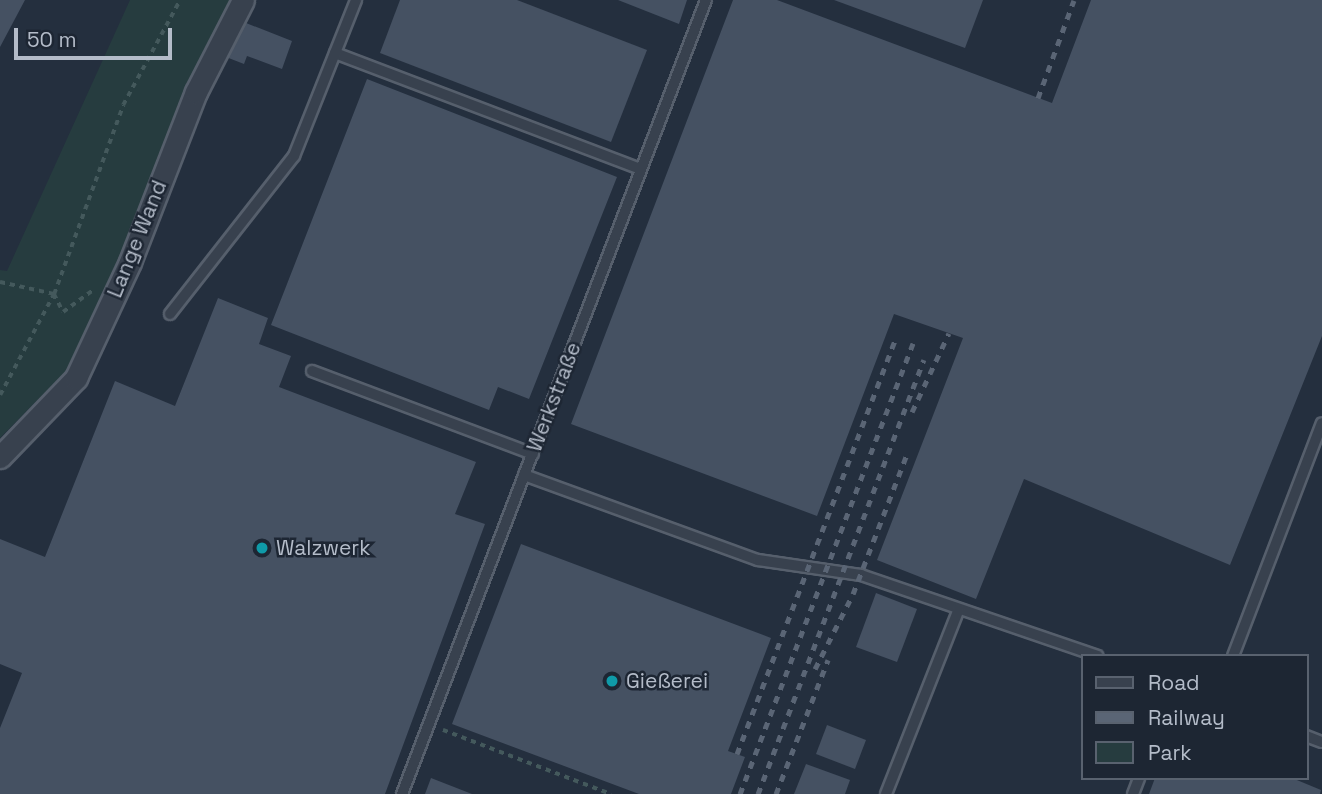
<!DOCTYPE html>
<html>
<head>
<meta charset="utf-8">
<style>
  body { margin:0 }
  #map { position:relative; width:1322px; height:794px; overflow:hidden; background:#242f3e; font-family:"Space Grotesk",sans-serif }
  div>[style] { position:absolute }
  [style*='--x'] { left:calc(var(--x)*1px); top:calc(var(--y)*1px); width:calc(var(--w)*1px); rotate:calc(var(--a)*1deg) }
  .green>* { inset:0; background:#263c3f }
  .building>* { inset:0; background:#455162 }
  .path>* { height:3.5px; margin-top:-1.75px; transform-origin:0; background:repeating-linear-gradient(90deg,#44595c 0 5px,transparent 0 10px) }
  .roads { filter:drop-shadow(2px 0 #565f6c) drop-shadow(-2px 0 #565f6c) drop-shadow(0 2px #565f6c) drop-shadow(0 -2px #565f6c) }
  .lane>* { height:10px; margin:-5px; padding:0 5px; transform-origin:5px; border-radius:5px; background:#38414e }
  .street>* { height:21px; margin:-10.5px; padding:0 10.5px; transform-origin:10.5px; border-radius:10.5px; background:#38414e }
  .rail>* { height:5px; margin-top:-2.5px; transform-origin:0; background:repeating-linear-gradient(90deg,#5a6575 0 7px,transparent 0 14px) }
  .dots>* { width:19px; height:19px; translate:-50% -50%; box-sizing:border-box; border:4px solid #1d2633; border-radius:50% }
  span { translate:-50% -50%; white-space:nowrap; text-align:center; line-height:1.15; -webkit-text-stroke:5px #1d2633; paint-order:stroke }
  .street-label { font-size:21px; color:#b4bcc9 }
  .poi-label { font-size:21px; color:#b4bcc9 }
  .left { translate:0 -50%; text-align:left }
  .legend { position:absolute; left:1081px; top:654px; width:228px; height:126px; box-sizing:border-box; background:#1d2633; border:2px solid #59626f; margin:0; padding:9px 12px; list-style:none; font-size:21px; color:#b4bcc9 }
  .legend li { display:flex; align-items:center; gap:14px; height:35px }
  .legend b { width:35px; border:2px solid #59626f }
  .scale { position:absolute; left:14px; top:28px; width:158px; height:32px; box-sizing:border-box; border:4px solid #b4bcc9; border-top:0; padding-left:9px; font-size:21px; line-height:24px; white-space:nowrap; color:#b4bcc9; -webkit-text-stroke:5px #1d2633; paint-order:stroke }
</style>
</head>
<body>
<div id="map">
  <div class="green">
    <div style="clip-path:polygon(130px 0,238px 0,204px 62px,72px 365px,0 438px,0 270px,7px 271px)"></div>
  </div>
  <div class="building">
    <div style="clip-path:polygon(0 0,25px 0,0 47px)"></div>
    <div style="clip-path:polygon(400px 0,517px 0,647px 50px,611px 142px,380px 53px)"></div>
    <div style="clip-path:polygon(618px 0,687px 0,679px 24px)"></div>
    <div style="clip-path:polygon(733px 0,777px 0,1052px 103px,1091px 0,1322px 0,1322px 336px,1230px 565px,1024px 479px,976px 599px,877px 560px,963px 338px,894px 314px,817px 516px,571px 424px)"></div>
    <div style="clip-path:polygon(834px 0,983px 0,965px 48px)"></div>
    <div style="clip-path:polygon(241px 21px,292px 41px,282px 69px,247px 56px,244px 64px,226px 57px)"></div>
    <div style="clip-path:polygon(367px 79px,617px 177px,529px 399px,498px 387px,489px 410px,271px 325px)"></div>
    <div style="clip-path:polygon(218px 298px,268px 318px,259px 344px,291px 356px,279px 387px,476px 462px,455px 514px,485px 524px,385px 794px,0 794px,0 728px,22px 673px,0 664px,0 539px,45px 557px,115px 381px,175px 406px)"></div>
    <div style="clip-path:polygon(521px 544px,771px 638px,728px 751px,745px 757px,731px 794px,639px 794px,452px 724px)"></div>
    <div style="clip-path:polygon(876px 593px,917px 609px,897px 662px,856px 647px)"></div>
    <div style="clip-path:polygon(827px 725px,866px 740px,855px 769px,816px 754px)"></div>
    <div style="clip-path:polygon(806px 764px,850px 780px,845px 794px,794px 794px)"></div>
    <div style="clip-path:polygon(431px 778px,472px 794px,425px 794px)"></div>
    <div style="clip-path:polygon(1155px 778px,1292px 778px,1321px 790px,1320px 794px,1149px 794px)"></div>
  </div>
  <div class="path">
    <div style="--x:0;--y:282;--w:55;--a:12.5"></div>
    <div style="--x:54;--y:294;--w:20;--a:63"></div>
    <div style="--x:63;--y:312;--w:37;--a:-36"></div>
    <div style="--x:0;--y:395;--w:115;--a:-61.9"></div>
    <div style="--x:54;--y:294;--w:201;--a:-69.9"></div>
    <div style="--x:123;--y:105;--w:119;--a:-61.5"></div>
    <div style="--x:443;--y:730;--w:180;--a:20.9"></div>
  </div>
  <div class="roads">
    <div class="lane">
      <div style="--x:335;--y:53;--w:327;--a:20.8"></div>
      <div style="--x:170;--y:314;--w:201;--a:-51.9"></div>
      <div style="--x:294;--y:156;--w:168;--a:-68.3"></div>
      <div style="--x:312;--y:371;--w:236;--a:20.6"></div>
      <div style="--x:524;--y:475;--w:249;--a:20"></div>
      <div style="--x:758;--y:560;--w:104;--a:8.3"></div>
      <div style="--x:861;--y:575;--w:250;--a:18.9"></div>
      <div style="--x:1233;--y:656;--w:249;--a:-69.1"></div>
      <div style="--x:1306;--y:736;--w:17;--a:21"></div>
      <div style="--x:402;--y:794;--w:850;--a:-69.05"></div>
      <div style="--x:886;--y:794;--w:197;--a:-68.5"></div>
      <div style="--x:1133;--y:794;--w:17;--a:-69"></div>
    </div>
    <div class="street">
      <div style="--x:0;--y:457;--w:110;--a:-46.1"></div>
      <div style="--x:76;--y:378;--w:128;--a:-65"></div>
      <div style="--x:130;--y:262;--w:182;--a:-68.8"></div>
      <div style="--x:196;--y:92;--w:103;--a:-62.9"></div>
    </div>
  </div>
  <div class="rail">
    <div style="--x:1038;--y:98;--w:104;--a:-69.8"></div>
    <div style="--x:912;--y:412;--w:87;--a:-64.9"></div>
    <div style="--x:815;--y:669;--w:84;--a:-63.1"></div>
    <div style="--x:853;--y:594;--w:150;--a:-68.9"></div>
    <div style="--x:737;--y:754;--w:446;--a:-69.1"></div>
    <div style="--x:740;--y:794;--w:483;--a:-69"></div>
    <div style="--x:758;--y:794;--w:465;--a:-69.1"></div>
    <div style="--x:776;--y:794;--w:144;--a:-68.8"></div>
  </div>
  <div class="dots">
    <div style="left:262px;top:548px;background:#0f9aa8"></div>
    <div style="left:612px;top:681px;background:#0f9aa8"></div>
  </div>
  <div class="street-label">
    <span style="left:137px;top:239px;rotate:-68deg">Lange Wand</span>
    <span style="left:554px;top:397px;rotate:-69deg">Werkstraße</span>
  </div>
  <div class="poi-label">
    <span class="left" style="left:276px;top:548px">Walzwerk</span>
    <span class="left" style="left:626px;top:681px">Gießerei</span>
  </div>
  <ul class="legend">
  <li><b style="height:9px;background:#38414e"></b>Road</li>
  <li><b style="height:9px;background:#5a6575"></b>Railway</li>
  <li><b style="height:19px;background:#263c3f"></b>Park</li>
  </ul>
  <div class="scale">50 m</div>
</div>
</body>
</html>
